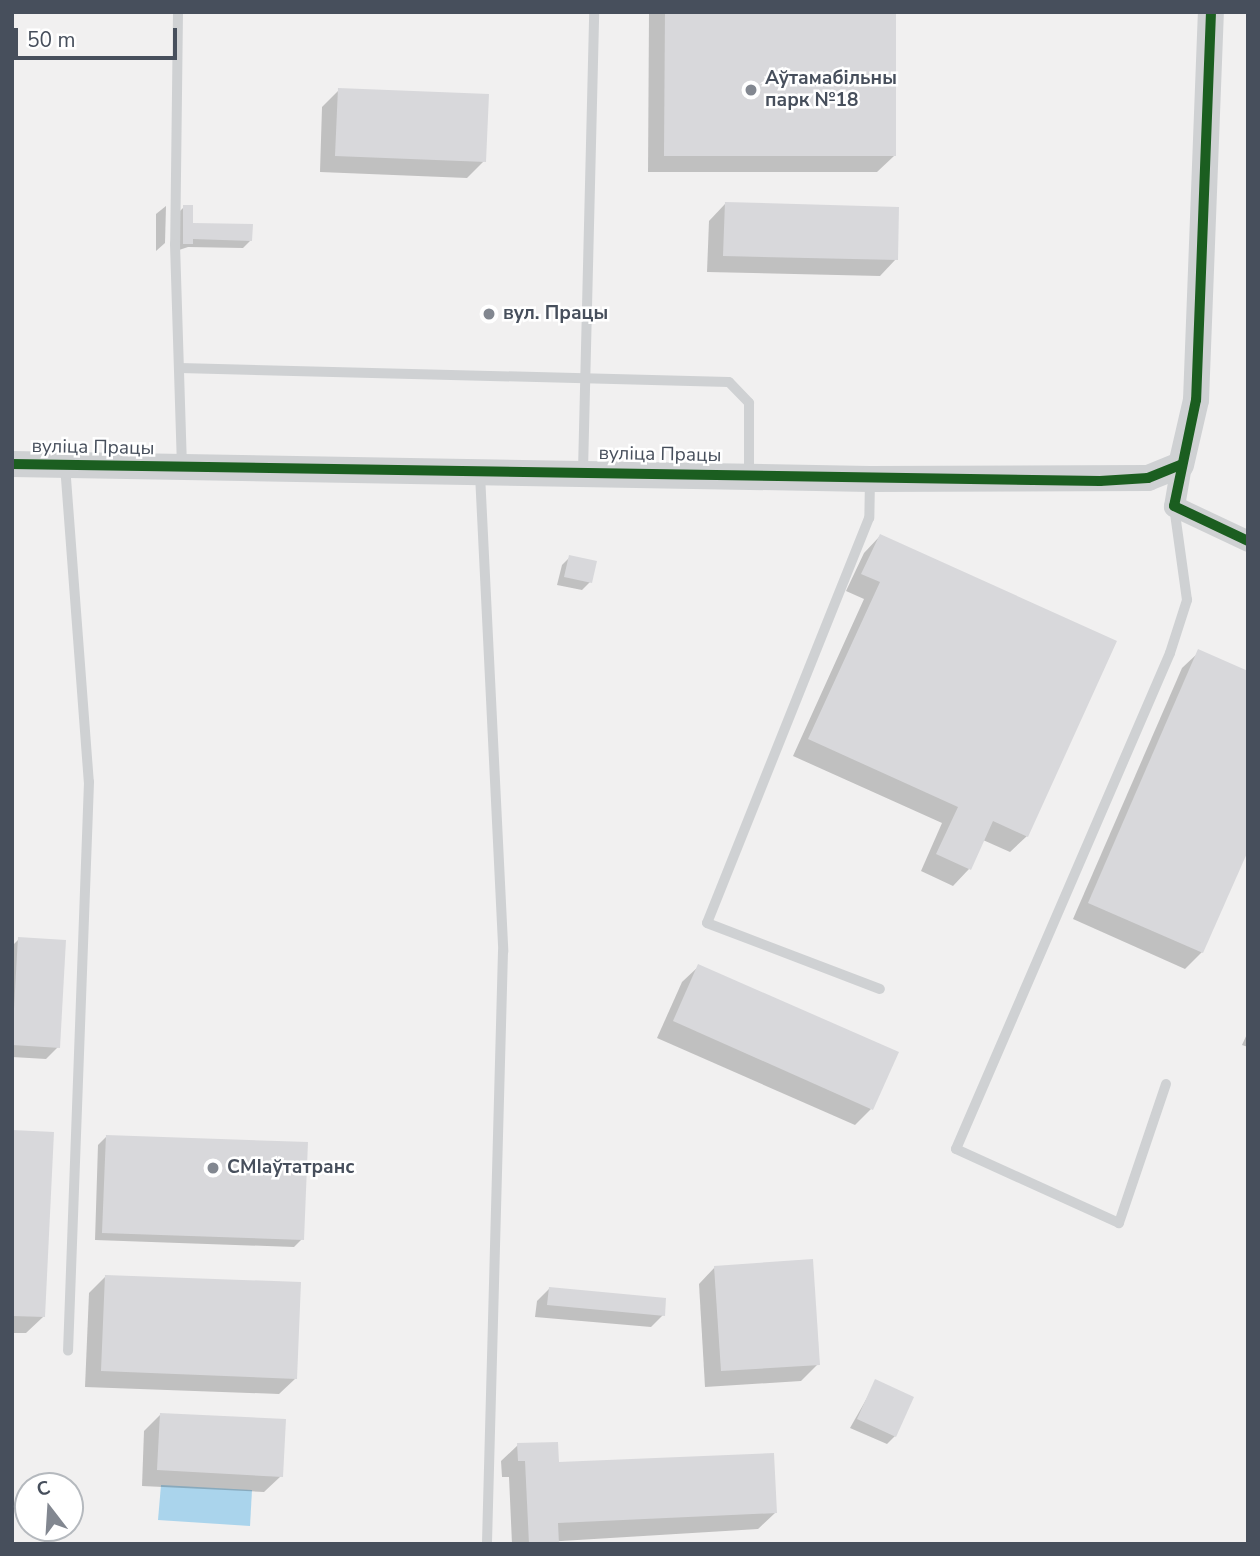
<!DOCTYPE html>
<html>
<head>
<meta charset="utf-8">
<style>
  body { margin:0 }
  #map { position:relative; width:1260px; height:1556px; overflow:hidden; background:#f1f0f0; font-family:"Nunito Sans",sans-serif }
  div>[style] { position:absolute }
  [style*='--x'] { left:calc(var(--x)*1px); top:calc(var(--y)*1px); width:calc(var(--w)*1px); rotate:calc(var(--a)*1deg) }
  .water>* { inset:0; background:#aad4ec }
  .shadow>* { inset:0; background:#0003 }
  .building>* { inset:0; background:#d8d8db }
  .service>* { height:10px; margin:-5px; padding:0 5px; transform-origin:5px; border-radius:5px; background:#cfd1d3 }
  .minor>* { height:21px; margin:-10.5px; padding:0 10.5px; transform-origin:10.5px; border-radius:10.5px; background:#cfd1d3 }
  .tertiary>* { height:26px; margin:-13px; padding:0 13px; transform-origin:13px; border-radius:13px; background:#cfd1d3 }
  .cycleway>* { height:10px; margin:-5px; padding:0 5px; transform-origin:5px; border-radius:5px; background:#1b5e20 }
  .dots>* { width:19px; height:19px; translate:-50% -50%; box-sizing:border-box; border:4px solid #fff; border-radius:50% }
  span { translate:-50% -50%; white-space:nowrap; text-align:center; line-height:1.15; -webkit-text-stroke:5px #fff; paint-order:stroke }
  .poi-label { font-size:19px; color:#474f5c; font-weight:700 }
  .left { translate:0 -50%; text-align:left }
  .street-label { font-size:19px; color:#474f5c }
  .frame { position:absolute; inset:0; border:14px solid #474f5c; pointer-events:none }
  .north { position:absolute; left:14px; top:1472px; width:70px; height:70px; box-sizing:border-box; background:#fff; border:2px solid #b5b9be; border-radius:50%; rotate:343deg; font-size:19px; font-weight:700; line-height:28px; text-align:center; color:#474f5c }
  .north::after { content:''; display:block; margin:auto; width:24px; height:32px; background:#828790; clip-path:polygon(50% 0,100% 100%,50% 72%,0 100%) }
  .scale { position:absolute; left:14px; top:28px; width:163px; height:32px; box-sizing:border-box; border:4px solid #474f5c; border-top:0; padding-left:9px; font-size:21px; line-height:24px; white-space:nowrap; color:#474f5c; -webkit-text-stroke:5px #fff; paint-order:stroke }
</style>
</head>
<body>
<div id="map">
  <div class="water">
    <div style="clip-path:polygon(161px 1485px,252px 1490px,250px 1526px,158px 1520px)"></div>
  </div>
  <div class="shadow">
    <div style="clip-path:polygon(649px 12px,894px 12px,894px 156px,877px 172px,648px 172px)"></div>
    <div style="clip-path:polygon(339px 90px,484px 161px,467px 178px,320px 172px,322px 107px)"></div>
    <div style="clip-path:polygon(725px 204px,896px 259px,880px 276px,707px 272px,709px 221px)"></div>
    <div style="clip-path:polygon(166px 206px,165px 243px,156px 251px,156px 214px)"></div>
    <div style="clip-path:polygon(184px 207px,192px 224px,251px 240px,243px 248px,188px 247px,176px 251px,176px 215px)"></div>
    <div style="clip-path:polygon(880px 536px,1027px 836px,1010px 852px,983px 840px,969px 869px,953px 886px,921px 871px,942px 823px,793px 756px,864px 599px,846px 591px,864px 553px)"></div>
    <div style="clip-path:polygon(570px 557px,590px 582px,582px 590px,557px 585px,562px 565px)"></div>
    <div style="clip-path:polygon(1199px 652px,1202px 952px,1185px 969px,1073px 919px,1182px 668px)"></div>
    <div style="clip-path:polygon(19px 939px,58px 1047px,46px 1059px,12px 1057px,12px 946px)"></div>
    <div style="clip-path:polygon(699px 966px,871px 1109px,855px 1125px,657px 1038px,682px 982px)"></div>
    <div style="clip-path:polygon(1248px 1032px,1248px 1047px,1242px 1045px)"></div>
    <div style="clip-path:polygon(12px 1132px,43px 1317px,26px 1333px,12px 1333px)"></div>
    <div style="clip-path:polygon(106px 1137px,302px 1239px,294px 1247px,95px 1240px,98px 1145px)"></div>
    <div style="clip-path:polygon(715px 1267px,818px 1364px,801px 1381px,705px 1387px,699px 1284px)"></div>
    <div style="clip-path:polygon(105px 1277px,296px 1378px,279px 1394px,85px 1387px,89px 1293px)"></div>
    <div style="clip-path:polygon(549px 1289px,663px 1315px,651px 1327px,535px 1317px,537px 1301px)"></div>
    <div style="clip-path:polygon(876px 1382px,895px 1436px,887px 1444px,850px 1428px)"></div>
    <div style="clip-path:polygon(161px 1414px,281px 1476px,264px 1492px,142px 1486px,144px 1431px)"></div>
    <div style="clip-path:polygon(518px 1445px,557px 1464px,775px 1513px,758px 1529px,512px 1544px,509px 1477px,502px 1477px,501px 1461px)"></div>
  </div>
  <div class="building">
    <div style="clip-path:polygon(665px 12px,896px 12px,896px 156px,664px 156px)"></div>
    <div style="clip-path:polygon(338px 88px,489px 94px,486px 162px,335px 156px)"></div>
    <div style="clip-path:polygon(725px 202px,899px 207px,898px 260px,723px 256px)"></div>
    <div style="clip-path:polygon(183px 205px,193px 205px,193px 223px,253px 224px,252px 241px,193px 239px,193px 244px,183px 244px)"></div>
    <div style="clip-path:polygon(880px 534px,1117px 641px,1028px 837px,993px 821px,971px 870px,936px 854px,958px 807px,808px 739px,880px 582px,861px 574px)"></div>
    <div style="clip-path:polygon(569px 555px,597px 561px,592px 583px,564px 577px)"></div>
    <div style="clip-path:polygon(1198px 649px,1248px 671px,1248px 851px,1203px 953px,1088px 903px)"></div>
    <div style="clip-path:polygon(18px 937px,66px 940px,60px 1048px,12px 1045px)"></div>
    <div style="clip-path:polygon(698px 964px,899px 1052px,873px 1110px,673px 1021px)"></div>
    <div style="clip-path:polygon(12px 1130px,54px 1132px,45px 1317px,12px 1316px)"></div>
    <div style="clip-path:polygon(106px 1135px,308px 1142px,304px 1240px,102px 1233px)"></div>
    <div style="clip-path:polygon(813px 1259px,820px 1365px,721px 1371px,714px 1266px)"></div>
    <div style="clip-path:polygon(105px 1275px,301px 1282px,297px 1379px,101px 1371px)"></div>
    <div style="clip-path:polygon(549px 1287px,666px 1298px,665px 1316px,547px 1305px)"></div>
    <div style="clip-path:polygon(875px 1379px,914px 1397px,896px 1437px,857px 1419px)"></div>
    <div style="clip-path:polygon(160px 1413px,286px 1419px,283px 1477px,157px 1470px)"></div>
    <div style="clip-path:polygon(558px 1442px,559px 1462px,774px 1453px,777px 1513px,558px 1523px,559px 1544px,529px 1544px,525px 1461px,518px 1461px,517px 1443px)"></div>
  </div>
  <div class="service">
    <div style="--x:178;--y:12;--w:232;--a:90.7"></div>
    <div style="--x:175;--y:244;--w:223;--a:88.2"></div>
    <div style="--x:180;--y:368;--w:549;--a:1.46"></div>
    <div style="--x:729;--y:382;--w:29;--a:46"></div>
    <div style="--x:749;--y:403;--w:72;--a:90"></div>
    <div style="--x:65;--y:465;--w:318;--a:85.7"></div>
    <div style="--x:89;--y:782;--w:569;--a:92.11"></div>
    <div style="--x:583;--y:471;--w:459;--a:-88.6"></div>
    <div style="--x:480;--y:474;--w:478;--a:87.2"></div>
    <div style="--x:503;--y:951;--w:593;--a:91.55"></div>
    <div style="--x:870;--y:479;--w:39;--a:91"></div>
    <div style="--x:869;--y:518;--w:436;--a:111.8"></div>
    <div style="--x:707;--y:923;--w:185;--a:20.9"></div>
    <div style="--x:1166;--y:1084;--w:147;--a:108.7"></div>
    <div style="--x:1119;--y:1223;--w:179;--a:-155.6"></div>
    <div style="--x:956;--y:1149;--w:540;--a:-66.66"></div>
    <div style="--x:1170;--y:653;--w:56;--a:-72.2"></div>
    <div style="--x:1187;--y:600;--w:95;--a:-97.9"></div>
  </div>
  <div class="minor">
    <div style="--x:1181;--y:465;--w:42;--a:99.7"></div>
    <div style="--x:1174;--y:506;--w:82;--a:25.3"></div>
  </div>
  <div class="tertiary">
    <div style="--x:12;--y:464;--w:858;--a:1"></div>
    <div style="--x:870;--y:479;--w:278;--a:-0.2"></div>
    <div style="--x:1148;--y:478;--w:35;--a:-22"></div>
    <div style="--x:1181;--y:465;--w:67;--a:-77"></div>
    <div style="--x:1196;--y:400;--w:388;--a:-87.8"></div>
  </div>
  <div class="cycleway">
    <div style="--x:1211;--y:12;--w:388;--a:92.2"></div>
    <div style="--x:1196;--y:400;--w:108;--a:101.7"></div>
    <div style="--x:1174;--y:506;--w:82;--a:25.3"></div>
    <div style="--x:12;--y:464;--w:1088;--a:0.9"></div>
    <div style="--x:1100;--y:481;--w:48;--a:-3.6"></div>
    <div style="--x:1148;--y:478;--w:35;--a:-22"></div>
  </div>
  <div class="dots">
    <div style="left:751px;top:90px;background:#828790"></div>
    <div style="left:489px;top:314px;background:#828790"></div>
    <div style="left:213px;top:1168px;background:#828790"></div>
  </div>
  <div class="poi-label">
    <span class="left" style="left:765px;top:90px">Аўтамабільны<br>парк №18</span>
    <span class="left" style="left:503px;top:314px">вул. Працы</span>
    <span class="left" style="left:227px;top:1168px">СМІаўтатранс</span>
  </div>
  <div class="street-label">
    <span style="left:93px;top:448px;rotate:1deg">вуліца Працы</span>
    <span style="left:660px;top:455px;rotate:1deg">вуліца Працы</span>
  </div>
  <div class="frame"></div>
  <div class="north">С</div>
  <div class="scale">50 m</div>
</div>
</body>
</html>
